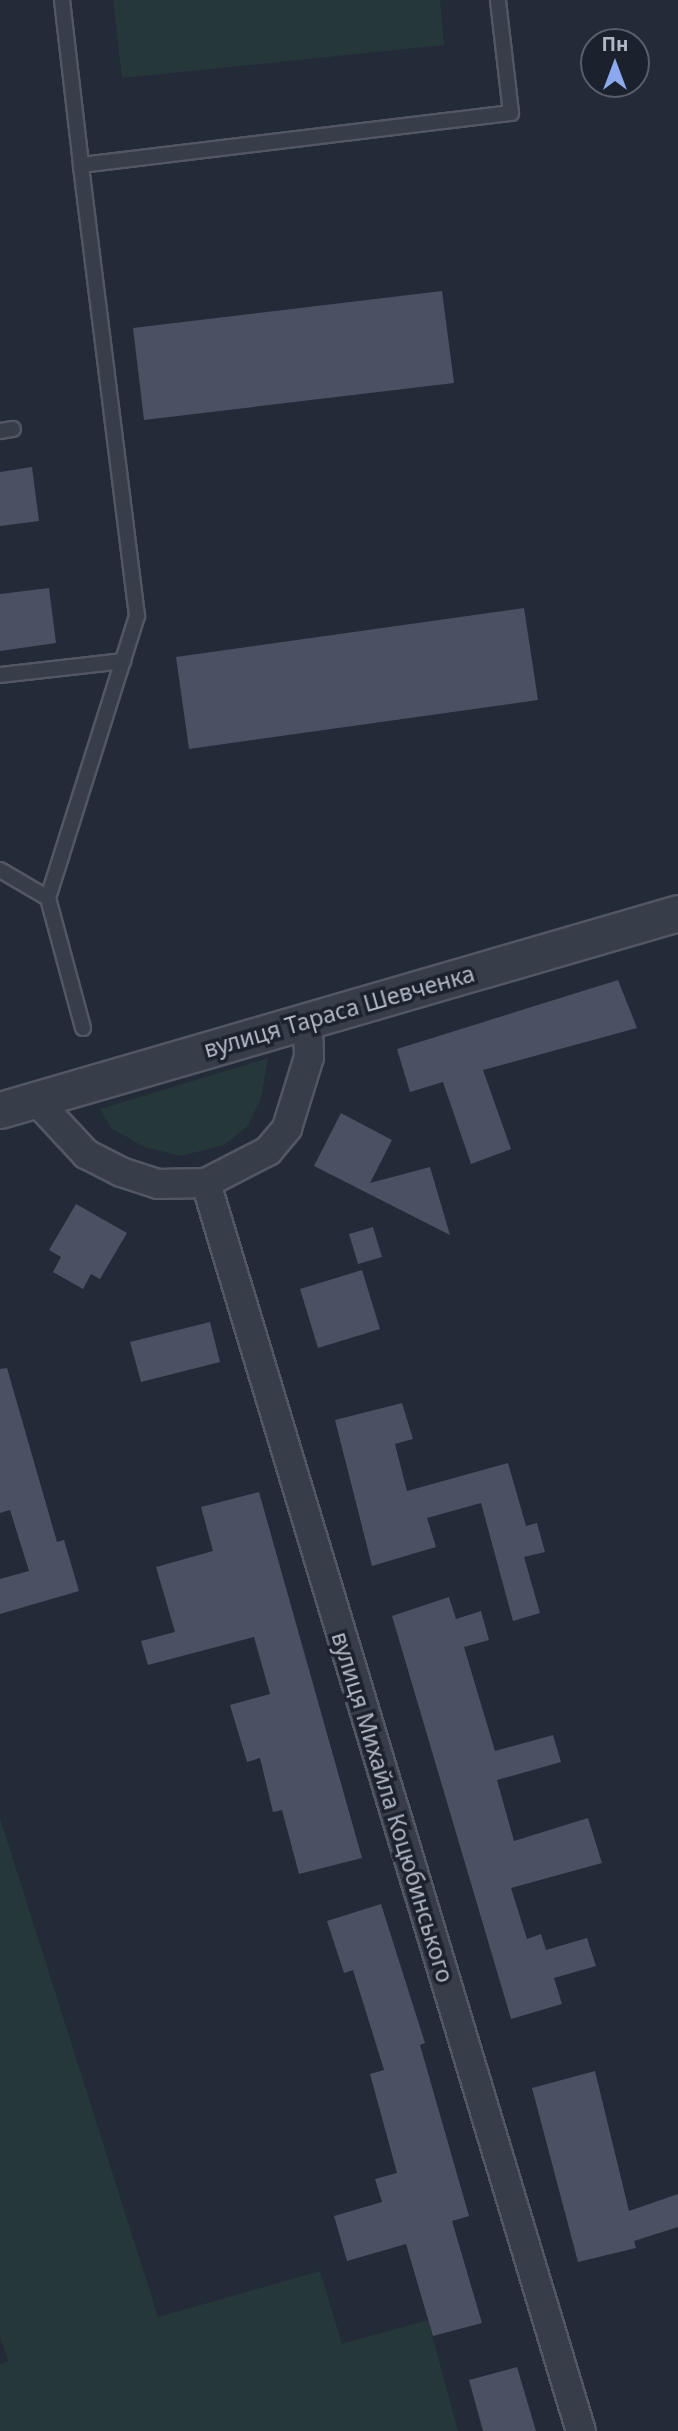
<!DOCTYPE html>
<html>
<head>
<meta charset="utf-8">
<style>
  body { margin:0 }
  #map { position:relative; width:678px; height:2431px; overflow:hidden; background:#232a38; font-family:"Noto Sans",sans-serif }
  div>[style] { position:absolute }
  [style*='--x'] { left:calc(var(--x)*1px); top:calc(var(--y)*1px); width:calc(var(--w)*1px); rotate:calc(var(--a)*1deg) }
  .green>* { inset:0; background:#26373a }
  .building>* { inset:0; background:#4a5162 }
  .roads { filter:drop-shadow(2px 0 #525763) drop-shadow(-2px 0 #525763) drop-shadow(0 2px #525763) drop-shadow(0 -2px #525763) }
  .service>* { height:14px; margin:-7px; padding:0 7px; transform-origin:7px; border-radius:7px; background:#373d49 }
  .minor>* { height:28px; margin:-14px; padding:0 14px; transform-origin:14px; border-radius:14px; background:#373d49 }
  .tertiary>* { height:35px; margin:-17.5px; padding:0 17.5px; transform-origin:17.5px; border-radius:17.5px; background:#373d49 }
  span { translate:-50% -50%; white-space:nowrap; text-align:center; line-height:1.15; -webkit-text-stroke:7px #1c222d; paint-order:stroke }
  .street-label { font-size:23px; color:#b2b7c5 }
  .north { position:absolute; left:580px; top:28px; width:70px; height:70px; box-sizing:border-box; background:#1c222d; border:2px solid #585e6a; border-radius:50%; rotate:0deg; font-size:19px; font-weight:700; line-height:28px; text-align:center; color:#b2b7c5 }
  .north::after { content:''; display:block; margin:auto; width:24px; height:32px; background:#8ca9ef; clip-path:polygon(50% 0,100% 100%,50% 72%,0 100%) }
</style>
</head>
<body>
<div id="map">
  <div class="green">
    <div style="clip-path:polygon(113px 0,440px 0,444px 45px,122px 78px)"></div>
    <div style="clip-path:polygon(268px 1058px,261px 1098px,248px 1126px,224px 1145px,181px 1156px,144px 1147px,111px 1128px,100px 1109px)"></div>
    <div style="clip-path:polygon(0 1818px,158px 2317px,320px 2271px,342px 2344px,428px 2320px,458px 2431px,0 2431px,0 2364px,8px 2361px,0 2336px)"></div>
  </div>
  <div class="building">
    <div style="clip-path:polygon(442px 291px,454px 383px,144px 420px,133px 328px)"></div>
    <div style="clip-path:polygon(32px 467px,39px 521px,0 526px,0 472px)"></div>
    <div style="clip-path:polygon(49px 588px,56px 643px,0 651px,0 594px)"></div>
    <div style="clip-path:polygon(524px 608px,538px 700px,189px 749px,176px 657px)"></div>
    <div style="clip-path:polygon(618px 980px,637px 1028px,483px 1070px,511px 1149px,471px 1164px,443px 1082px,410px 1092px,397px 1049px)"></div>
    <div style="clip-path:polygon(341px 1113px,392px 1140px,370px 1183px,430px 1167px,450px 1235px,314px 1166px)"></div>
    <div style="clip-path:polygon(76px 1204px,127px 1233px,100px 1279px,91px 1274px,83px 1289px,53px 1272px,61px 1257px,49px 1250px)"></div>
    <div style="clip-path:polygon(373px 1227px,382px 1257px,358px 1264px,349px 1234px)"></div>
    <div style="clip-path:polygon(362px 1270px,380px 1329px,318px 1348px,300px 1289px)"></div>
    <div style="clip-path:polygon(210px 1322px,220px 1362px,141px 1382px,130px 1342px)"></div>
    <div style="clip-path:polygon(7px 1368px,57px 1542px,64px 1540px,79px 1591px,0 1614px,0 1579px,29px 1571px,10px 1510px,0 1513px,0 1369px)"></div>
    <div style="clip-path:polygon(402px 1403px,413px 1439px,395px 1444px,407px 1491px,508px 1463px,526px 1526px,537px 1523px,545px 1552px,524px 1557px,540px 1613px,513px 1621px,481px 1503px,427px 1518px,436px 1547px,372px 1566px,335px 1420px)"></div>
    <div style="clip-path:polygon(259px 1492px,362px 1858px,299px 1874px,282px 1810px,273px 1812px,260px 1758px,247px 1762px,230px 1705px,270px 1694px,254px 1637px,148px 1665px,141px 1641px,175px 1632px,156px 1567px,213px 1551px,201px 1507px)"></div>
    <div style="clip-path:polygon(449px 1597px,456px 1619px,481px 1611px,489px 1640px,464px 1647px,495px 1751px,553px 1735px,561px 1762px,497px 1780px,514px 1841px,588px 1818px,602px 1863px,511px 1888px,527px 1939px,541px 1934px,546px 1950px,587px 1938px,596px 1966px,554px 1978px,562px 2004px,511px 2019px,392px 1616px)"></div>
    <div style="clip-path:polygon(381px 1904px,425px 2043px,420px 2045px,469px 2216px,452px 2221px,482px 2323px,433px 2336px,406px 2244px,347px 2261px,334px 2216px,382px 2202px,375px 2179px,397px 2173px,370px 2074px,384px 2070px,353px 1970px,344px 1973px,327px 1921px)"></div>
    <div style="clip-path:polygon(595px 2071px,629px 2211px,678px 2194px,678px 2227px,634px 2241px,636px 2248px,578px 2262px,532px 2088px)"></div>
    <div style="clip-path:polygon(517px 2367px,536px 2431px,483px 2431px,469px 2380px)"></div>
  </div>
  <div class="roads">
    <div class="service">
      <div style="--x:62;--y:0;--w:166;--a:83.4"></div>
      <div style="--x:0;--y:431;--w:13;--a:-9"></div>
      <div style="--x:0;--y:675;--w:124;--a:-6.5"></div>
      <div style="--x:0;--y:870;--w:56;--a:30.3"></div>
      <div style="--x:83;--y:1028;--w:135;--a:-105.1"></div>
      <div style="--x:48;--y:898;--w:296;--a:-72.5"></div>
      <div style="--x:137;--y:616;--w:454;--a:-97.1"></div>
      <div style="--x:81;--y:165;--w:433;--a:-6.9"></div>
      <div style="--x:511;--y:113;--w:114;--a:-96.6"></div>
    </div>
    <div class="minor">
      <div style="--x:36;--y:1100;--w:74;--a:47.2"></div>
      <div style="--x:86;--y:1154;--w:39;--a:27"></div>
      <div style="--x:121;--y:1172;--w:39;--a:18"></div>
      <div style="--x:158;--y:1184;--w:48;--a:-1.2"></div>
      <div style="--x:206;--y:1183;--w:70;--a:-27.3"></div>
      <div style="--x:268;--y:1151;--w:30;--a:-50"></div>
      <div style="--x:287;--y:1128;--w:74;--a:-72.8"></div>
      <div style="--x:309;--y:1057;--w:37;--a:-92"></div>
      <div style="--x:206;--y:1183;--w:1303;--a:73.28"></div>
    </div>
    <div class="tertiary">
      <div style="--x:0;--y:1110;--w:706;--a:-16.2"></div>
    </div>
  </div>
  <div class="street-label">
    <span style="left:339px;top:1011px;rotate:-16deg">вулиця Тараса Шевченка</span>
    <span style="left:393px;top:1807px;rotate:73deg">вулиця Михайла Коцюбинського</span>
  </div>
  <div class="north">Пн</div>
</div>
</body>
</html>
